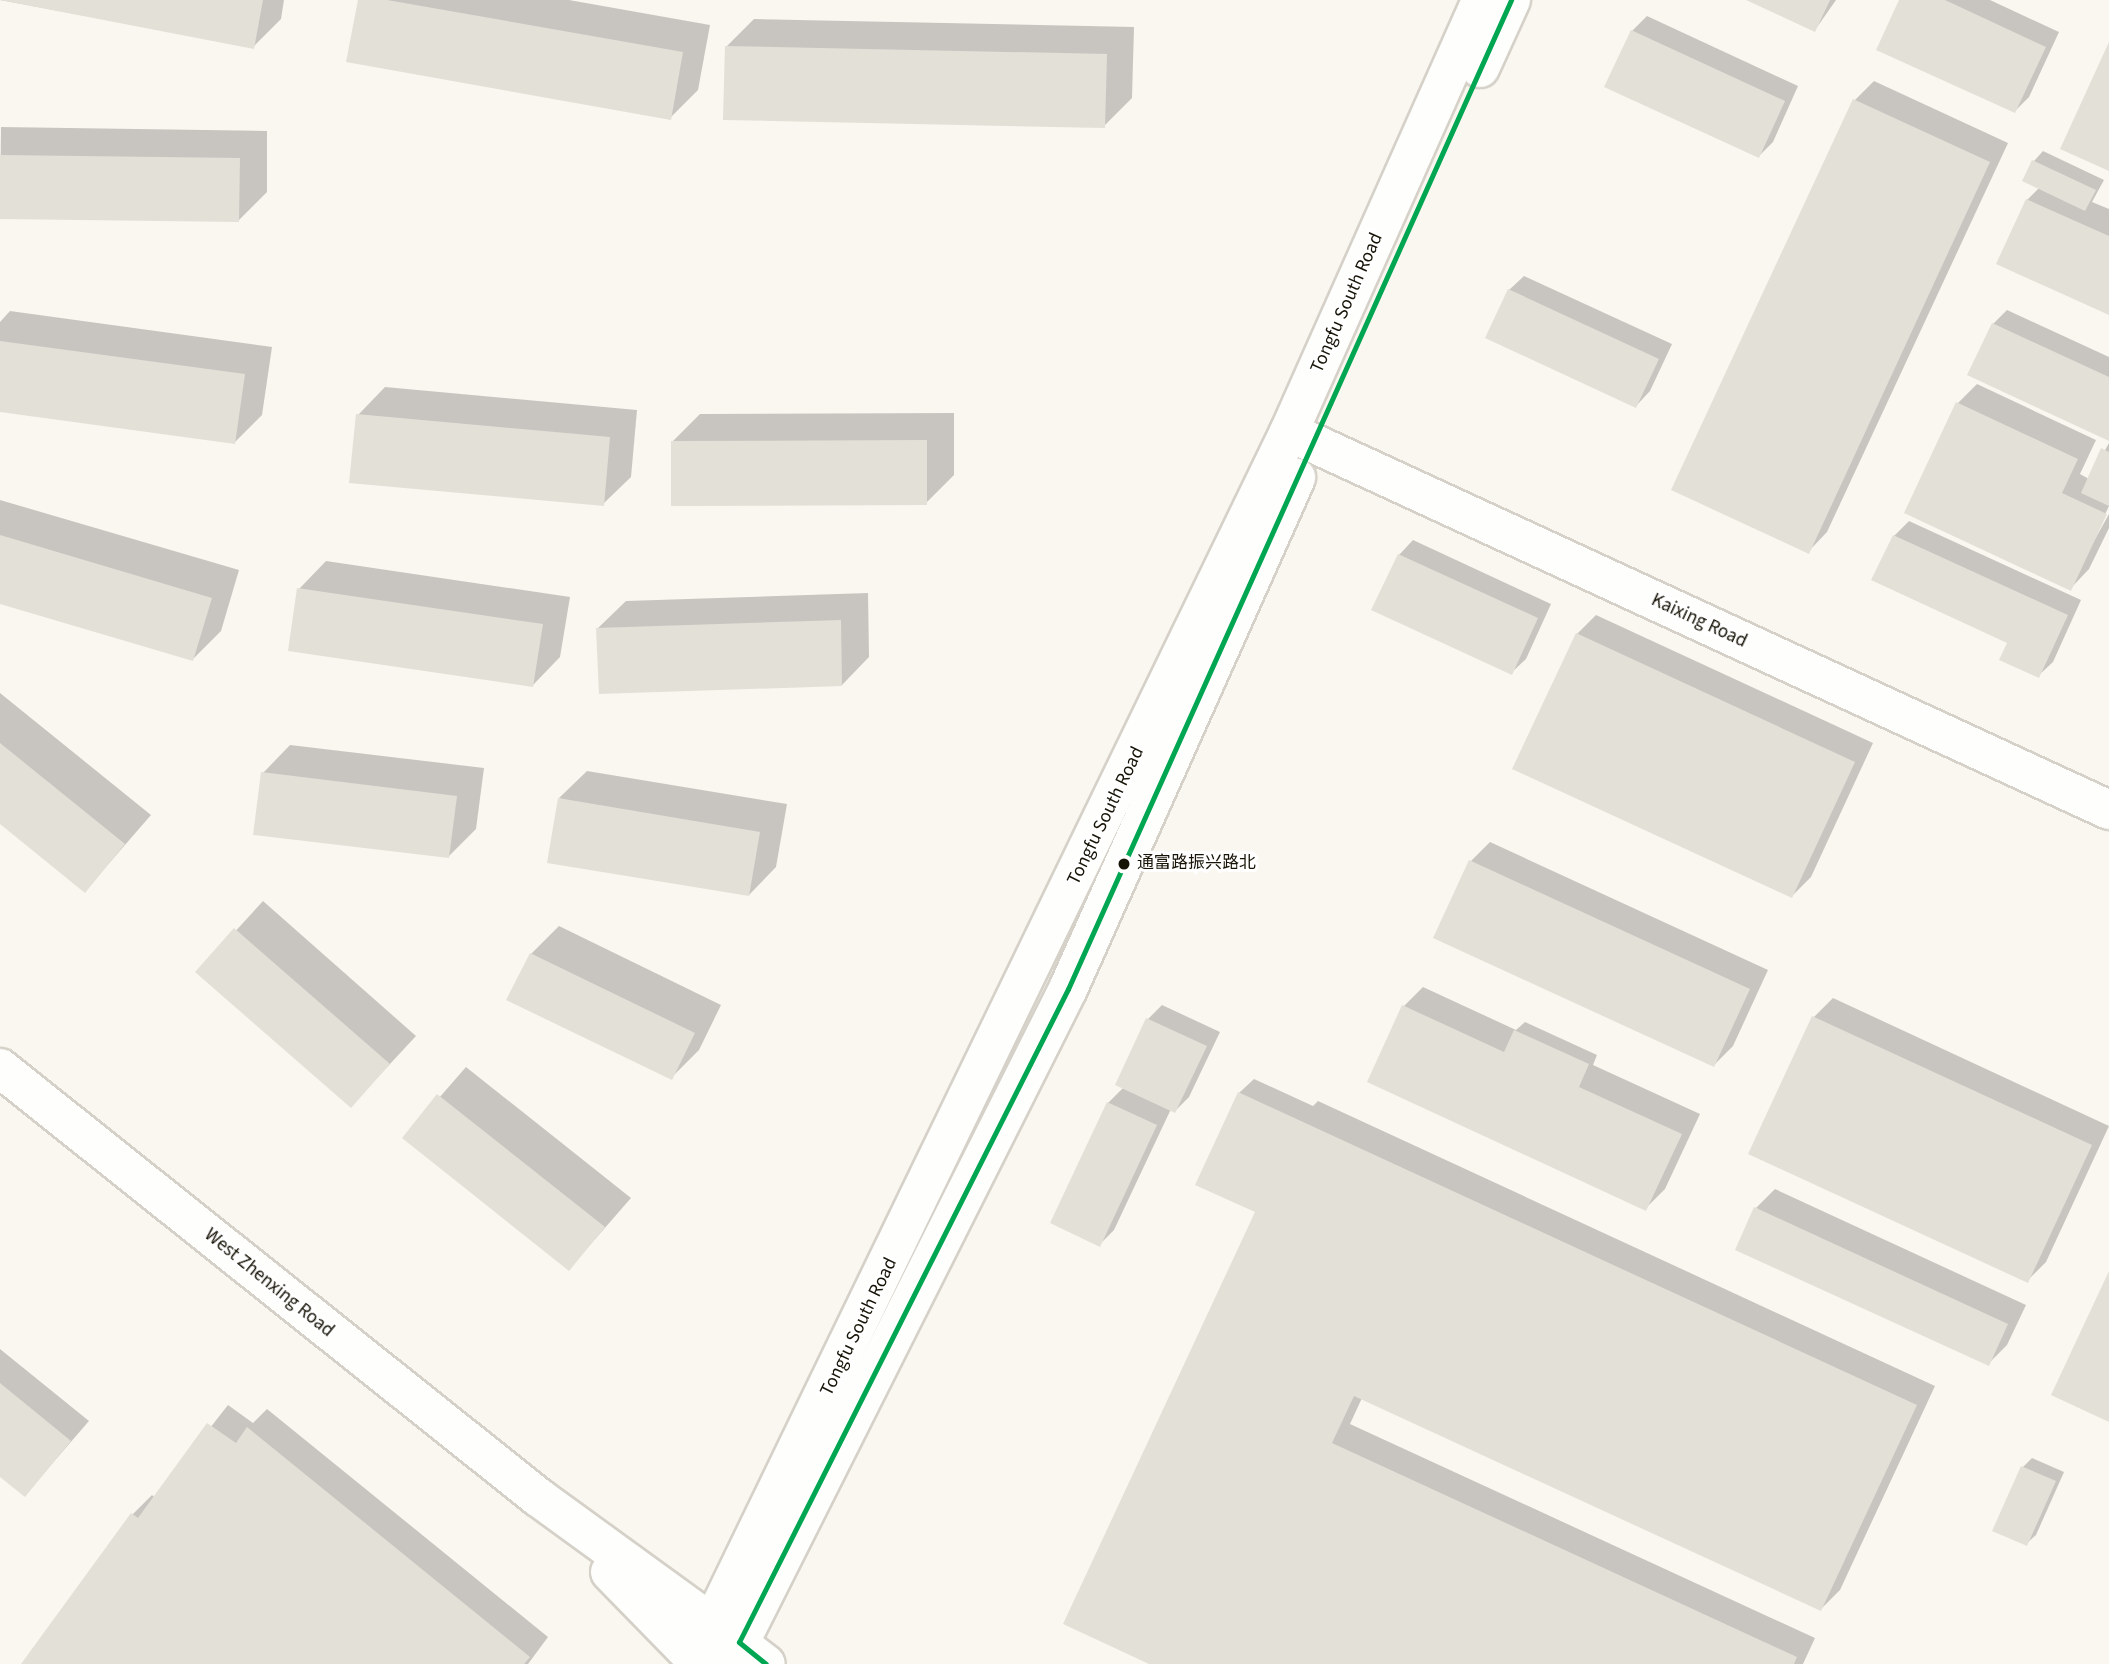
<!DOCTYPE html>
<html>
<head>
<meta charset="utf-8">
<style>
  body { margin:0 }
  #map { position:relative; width:2109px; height:1664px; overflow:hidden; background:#faf7f0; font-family:"Source Sans 3","Noto Sans SC",sans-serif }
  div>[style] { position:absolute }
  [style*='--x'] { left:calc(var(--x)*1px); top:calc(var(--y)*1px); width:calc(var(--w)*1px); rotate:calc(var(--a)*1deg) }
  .shadow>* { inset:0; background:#0003 }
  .building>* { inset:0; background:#e3e0d7 }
  .roads { filter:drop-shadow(2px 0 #d5d1c8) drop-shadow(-2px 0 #d5d1c8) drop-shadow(0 2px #d5d1c8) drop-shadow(0 -2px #d5d1c8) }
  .minor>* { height:38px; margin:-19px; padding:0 19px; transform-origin:19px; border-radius:19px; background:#fefefd }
  .major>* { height:38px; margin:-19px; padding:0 19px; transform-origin:19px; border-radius:19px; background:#fefefd }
  .bus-1>* { height:5px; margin:-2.5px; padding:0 2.5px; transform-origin:2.5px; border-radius:2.5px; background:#00a651 }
  .dots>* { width:19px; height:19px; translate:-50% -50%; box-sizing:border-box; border:4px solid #fff; border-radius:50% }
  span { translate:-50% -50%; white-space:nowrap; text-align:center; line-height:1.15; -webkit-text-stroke:6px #fff; paint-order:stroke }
  .bus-label { font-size:17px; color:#171307 }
  .left { translate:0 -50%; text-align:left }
  .street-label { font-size:19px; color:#171307 }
</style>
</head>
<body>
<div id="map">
  <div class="shadow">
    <div style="clip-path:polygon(0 0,284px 0,281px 19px,253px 47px)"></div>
    <div style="clip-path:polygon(359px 0,569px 0,710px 25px,698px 90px,670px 118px)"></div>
    <div style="clip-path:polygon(1750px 0,1836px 0,1815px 30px)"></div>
    <div style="clip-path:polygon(1901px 0,1990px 0,2059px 32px,2029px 97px,2015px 111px)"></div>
    <div style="clip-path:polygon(1647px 16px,1798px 86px,1773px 142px,1759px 156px,1606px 86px,1632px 31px)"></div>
    <div style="clip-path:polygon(754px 19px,1134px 27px,1132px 98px,1104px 126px,726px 47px)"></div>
    <div style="clip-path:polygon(1874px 81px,2008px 143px,1827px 532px,1808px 552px,1855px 100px)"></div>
    <div style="clip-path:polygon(1px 127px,267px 131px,267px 192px,239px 220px,0 218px)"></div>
    <div style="clip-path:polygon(2043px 151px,2104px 180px,2092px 202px,2109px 209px,2109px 313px,2027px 200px,2039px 188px,2034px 161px)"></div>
    <div style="clip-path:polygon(1524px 276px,1672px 344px,1650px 391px,1636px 406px,1509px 290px)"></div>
    <div style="clip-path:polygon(2007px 310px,2109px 357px,2109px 439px,1993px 324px)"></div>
    <div style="clip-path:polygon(10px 311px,272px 347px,262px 415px,234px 443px,0 411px,0 322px)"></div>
    <div style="clip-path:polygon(1977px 384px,2096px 440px,2080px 474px,2089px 479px,2109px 443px,2109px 506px,2079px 568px,2109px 514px,2109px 528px,2089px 569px,2070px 589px,1958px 403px)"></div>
    <div style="clip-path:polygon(385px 387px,637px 410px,631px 477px,603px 504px,358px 415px)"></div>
    <div style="clip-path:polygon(954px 413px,954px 475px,926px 503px,672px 442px,700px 414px)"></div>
    <div style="clip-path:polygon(0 500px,239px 570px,221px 631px,193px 659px,0 602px)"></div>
    <div style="clip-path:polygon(1909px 521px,2081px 600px,2053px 662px,2038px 676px,2009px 642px,1874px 580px,1894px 536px)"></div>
    <div style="clip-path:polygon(1413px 540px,1551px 604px,1526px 659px,1511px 673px,1399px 555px)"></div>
    <div style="clip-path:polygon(326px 561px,570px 597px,560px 657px,533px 685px,299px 589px)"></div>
    <div style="clip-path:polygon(868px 593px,869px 657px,842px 685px,598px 628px,626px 601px)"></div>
    <div style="clip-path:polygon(1596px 615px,1873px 743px,1811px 877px,1792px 896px,1577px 634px)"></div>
    <div style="clip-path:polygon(0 693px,151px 815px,85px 891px,0 822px)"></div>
    <div style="clip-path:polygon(290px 745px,484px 768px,476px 829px,448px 857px,263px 773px)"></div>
    <div style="clip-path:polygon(587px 771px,787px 804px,776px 867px,749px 895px,559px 798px)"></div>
    <div style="clip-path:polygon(1490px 842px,1768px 970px,1733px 1046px,1714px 1065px,1471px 861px)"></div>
    <div style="clip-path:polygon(263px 901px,416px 1036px,351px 1106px,198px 972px)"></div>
    <div style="clip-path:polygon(559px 926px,721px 1005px,699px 1050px,671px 1078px,531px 954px)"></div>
    <div style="clip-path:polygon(1423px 987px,1516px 1030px,1525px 1022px,1597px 1055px,1593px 1065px,1700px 1114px,1665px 1189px,1646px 1208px,1404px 1006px)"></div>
    <div style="clip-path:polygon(1833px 998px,2109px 1126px,2046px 1262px,2027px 1281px,1814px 1017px)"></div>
    <div style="clip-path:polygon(1162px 1005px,1220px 1032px,1189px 1097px,1175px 1111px,1171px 1109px,1114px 1230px,1100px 1244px,1108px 1103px,1124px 1087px,1148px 1019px)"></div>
    <div style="clip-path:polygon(466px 1067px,631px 1198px,569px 1269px,404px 1138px)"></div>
    <div style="clip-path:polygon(1254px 1079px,1313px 1106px,1318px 1101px,1935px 1386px,1840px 1590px,1821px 1609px,1362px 1398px,1350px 1424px,1815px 1638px,1803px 1664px,1153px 1664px,1257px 1211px,1239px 1093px)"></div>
    <div style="clip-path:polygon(1775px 1189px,2026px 1305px,2007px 1345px,1988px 1364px,1756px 1208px)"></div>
    <div style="clip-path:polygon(0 1349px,89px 1421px,25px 1495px,0 1475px)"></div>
    <div style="clip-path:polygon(228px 1405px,253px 1423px,267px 1409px,548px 1637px,528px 1664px,23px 1664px,133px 1514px,152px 1495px,155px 1498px)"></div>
    <div style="clip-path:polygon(2032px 1458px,2064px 1472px,2036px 1535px,2026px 1544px,2023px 1467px)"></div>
  </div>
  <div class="building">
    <div style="clip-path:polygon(0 0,263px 0,254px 49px)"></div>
    <div style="clip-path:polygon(358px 0,387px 0,683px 52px,671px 120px,346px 62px)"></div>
    <div style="clip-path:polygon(1746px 0,1830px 0,1815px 32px)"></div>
    <div style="clip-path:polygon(1899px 0,1945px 0,2046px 47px,2015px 113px,1876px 50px)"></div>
    <div style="clip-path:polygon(1631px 30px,1785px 101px,1759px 158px,1604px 87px)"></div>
    <div style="clip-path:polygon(2109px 42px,2109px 171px,2060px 149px)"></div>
    <div style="clip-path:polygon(725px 46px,1107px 54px,1105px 128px,723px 120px)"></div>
    <div style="clip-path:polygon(1853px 99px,1990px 162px,1809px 554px,1671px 490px)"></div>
    <div style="clip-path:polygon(0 155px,240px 158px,239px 222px,0 219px)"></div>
    <div style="clip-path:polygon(2032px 160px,2096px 190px,2085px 211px,2022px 181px)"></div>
    <div style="clip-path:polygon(2026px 199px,2109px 236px,2109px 315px,1996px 264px)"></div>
    <div style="clip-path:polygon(1508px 289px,1659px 359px,1636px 408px,1485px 338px)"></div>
    <div style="clip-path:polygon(1992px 323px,2109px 377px,2109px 441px,1967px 375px)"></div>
    <div style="clip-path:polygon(0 341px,245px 374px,235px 444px,0 412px)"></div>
    <div style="clip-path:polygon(1956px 402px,2078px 459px,2062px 493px,2107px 514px,2071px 591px,1904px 513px)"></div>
    <div style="clip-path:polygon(356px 414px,610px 437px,604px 506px,349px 483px)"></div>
    <div style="clip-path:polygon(927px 440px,927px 505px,671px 506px,671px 441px)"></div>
    <div style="clip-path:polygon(2101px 448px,2109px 452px,2109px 506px,2081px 493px)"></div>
    <div style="clip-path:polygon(0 535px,212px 598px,193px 661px,0 604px)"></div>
    <div style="clip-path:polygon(1893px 535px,2068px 615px,2039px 678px,1999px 660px,2007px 643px,1871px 580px)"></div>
    <div style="clip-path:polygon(1398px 554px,1538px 618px,1512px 675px,1371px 610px)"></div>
    <div style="clip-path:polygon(297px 588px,543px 624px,533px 687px,288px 651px)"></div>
    <div style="clip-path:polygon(841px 620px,842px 686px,599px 694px,596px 628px)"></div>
    <div style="clip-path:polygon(1576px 633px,1855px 762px,1792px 898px,1512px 769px)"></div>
    <div style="clip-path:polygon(0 743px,125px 844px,85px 893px,0 824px)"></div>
    <div style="clip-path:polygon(261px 772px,457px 796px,449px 858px,253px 835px)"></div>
    <div style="clip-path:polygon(558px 798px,760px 832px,749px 896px,547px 863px)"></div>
    <div style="clip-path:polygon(1469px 860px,1750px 989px,1714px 1067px,1433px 938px)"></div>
    <div style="clip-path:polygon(234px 928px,390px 1064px,351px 1108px,195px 972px)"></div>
    <div style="clip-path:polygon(530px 953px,695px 1033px,672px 1080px,506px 1000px)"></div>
    <div style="clip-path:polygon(1402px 1005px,1504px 1052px,1514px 1030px,1589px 1064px,1579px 1087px,1682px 1134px,1646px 1211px,1367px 1082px)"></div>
    <div style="clip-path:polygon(1812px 1016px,2092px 1145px,2028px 1283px,1748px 1154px)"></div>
    <div style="clip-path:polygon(1146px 1018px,1207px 1046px,1175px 1113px,1115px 1085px)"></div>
    <div style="clip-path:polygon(1238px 1092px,1917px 1405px,1821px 1611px,1354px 1396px,1332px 1443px,1797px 1657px,1794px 1664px,1149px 1664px,1063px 1624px,1255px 1212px,1195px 1185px)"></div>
    <div style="clip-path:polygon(437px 1094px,605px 1227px,569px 1271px,402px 1138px)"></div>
    <div style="clip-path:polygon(1107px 1102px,1157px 1125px,1100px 1247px,1050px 1223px)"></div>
    <div style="clip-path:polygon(1754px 1207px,2008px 1324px,1989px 1366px,1735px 1250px)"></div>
    <div style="clip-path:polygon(2109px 1271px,2109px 1422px,2051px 1395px)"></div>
    <div style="clip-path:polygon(0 1383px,71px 1441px,25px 1497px,0 1477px)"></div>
    <div style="clip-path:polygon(207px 1423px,236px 1443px,247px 1427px,530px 1657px,524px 1664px,21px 1664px,131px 1513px,138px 1518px)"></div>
    <div style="clip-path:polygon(2021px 1466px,2056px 1481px,2027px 1546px,1992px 1531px)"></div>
  </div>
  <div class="roads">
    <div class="minor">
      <div style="--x:1289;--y:432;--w:903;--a:24.75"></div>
      <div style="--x:0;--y:1068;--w:688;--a:38.57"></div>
      <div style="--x:538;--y:1497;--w:218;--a:36"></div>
      <div style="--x:610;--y:1572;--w:122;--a:45.7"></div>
      <div style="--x:695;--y:1659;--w:6;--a:121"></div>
    </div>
    <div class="major">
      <div style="--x:1480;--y:68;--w:75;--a:-65.5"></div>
      <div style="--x:717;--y:1627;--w:61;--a:37.1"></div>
      <div style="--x:702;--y:1664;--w:9;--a:-144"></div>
      <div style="--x:695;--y:1659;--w:1363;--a:-64.17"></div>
      <div style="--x:1289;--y:432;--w:473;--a:-66"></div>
      <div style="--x:729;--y:1664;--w:755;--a:-63.33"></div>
      <div style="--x:1068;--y:989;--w:560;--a:-65.95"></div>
    </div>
  </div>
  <div class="bus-1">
    <div style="--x:766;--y:1664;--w:35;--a:-141"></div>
    <div style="--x:739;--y:1642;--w:731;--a:-63.26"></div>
    <div style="--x:1068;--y:989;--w:1084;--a:-65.87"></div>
  </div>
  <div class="dots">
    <div style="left:1124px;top:864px;background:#171307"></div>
  </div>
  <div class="bus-label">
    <span class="left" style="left:1137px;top:864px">通富路振兴路北</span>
  </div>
  <div class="street-label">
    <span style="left:1347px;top:303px;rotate:-66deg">Tongfu South Road</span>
    <span style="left:1699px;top:621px;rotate:25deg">Kaixing Road</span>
    <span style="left:1106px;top:816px;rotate:-64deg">Tongfu South Road</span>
    <span style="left:269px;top:1283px;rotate:39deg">West Zhenxing Road</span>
    <span style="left:859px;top:1327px;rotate:-64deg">Tongfu South Road</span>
  </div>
</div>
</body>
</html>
